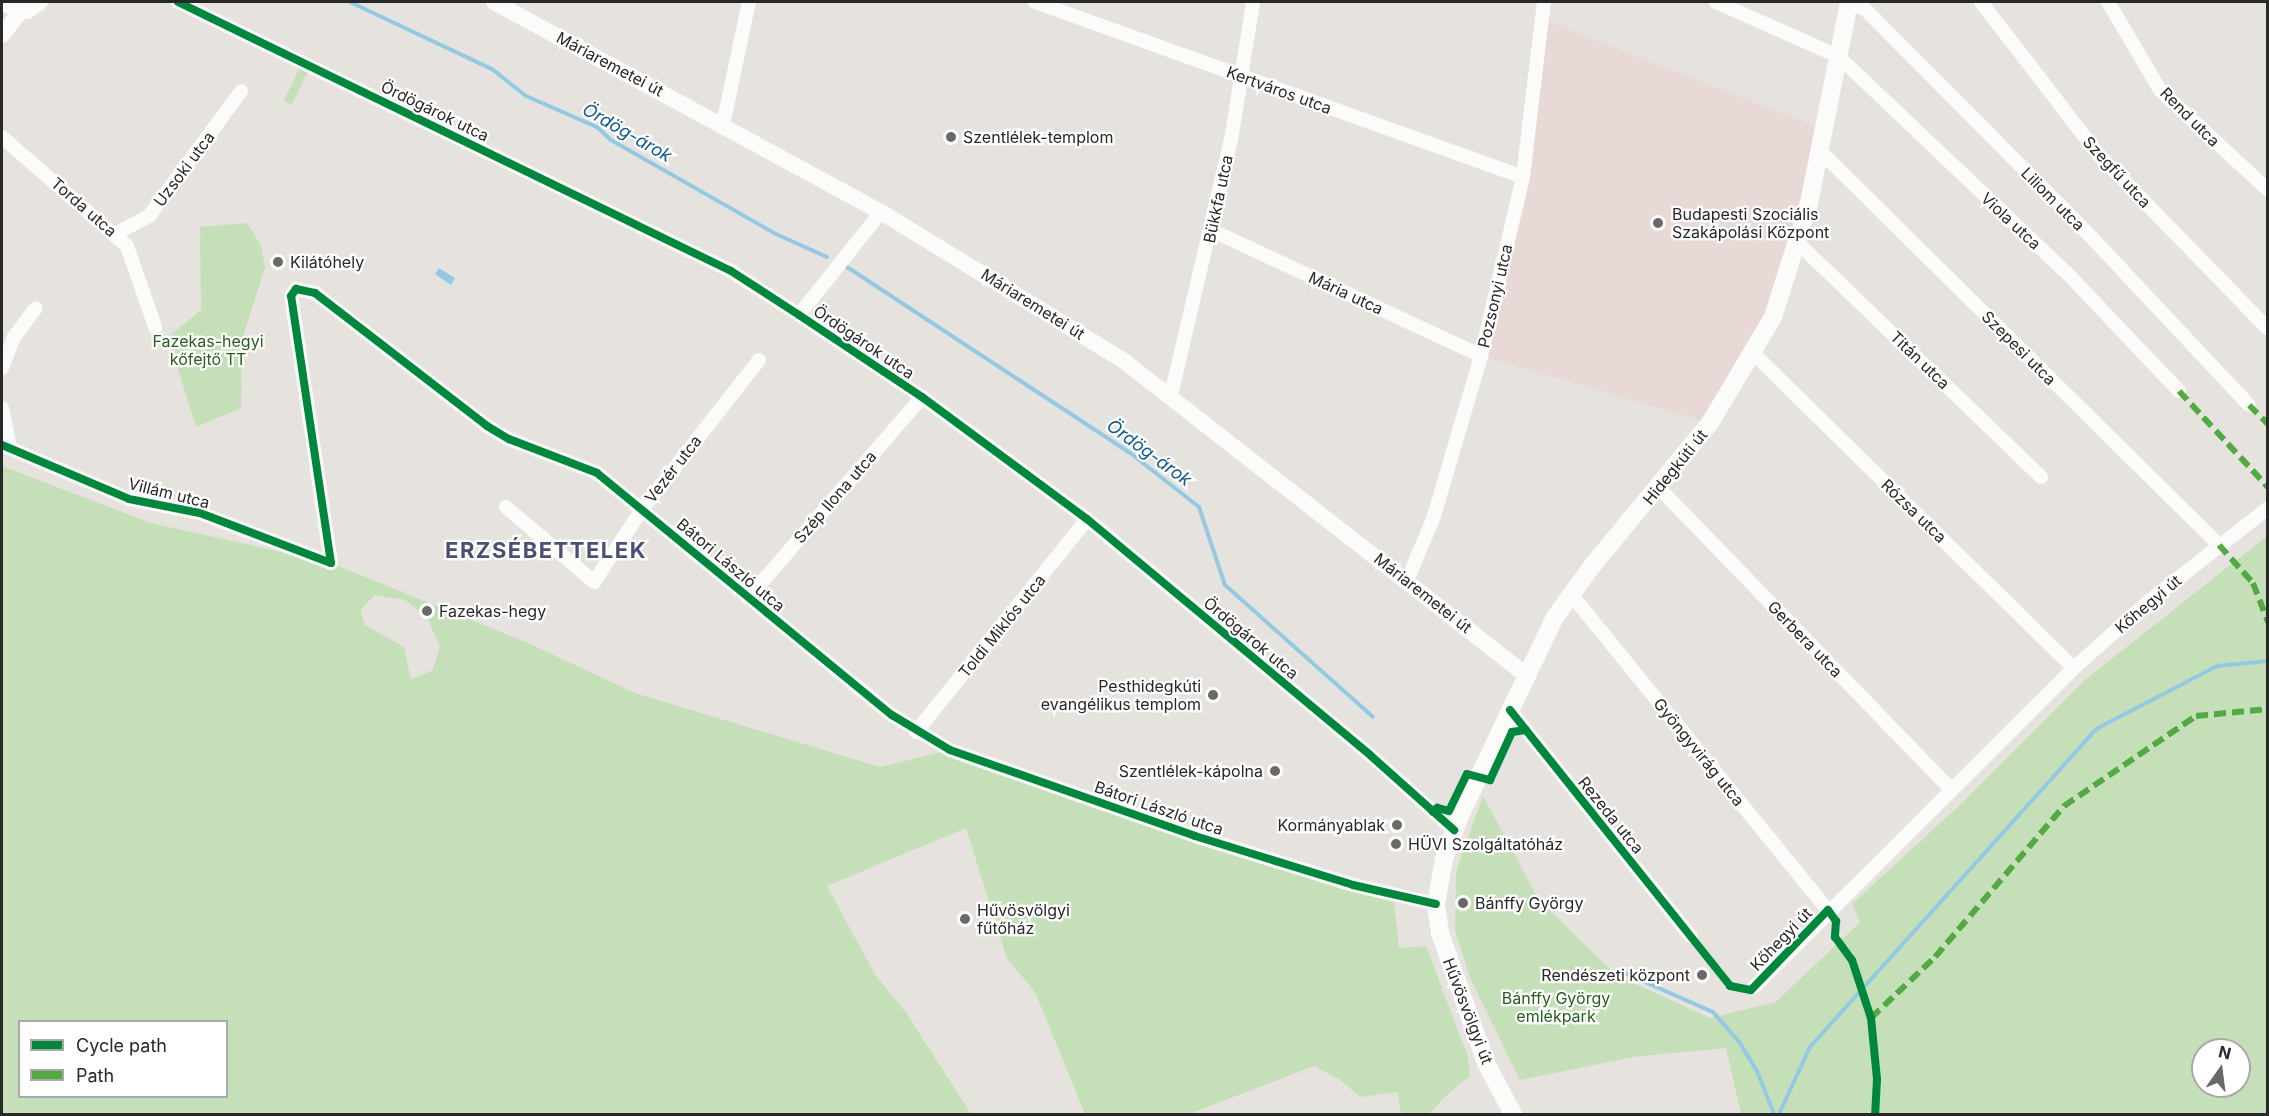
<!DOCTYPE html>
<html>
<head>
<meta charset="utf-8">
<style>
  body { margin:0 }
  #map { position:relative; width:2269px; height:1116px; overflow:hidden; background:#e6e3de; font-family:Inter,sans-serif }
  div>[style] { position:absolute }
  [style*='--x'] { left:calc(var(--x)*1px); top:calc(var(--y)*1px); width:calc(var(--w)*1px); rotate:calc(var(--a)*1deg) }
  .medical>* { inset:0; background:#e8d9d6 }
  .green>* { inset:0; background:#c5e0b8 }
  .water>* { inset:0; background:#94c9e4 }
  .stream>* { height:4px; margin:-2px; padding:0 2px; transform-origin:2px; border-radius:2px; background:#94c9e4 }
  .minor>* { height:14px; margin:-7px; padding:0 7px; transform-origin:7px; border-radius:7px; background:#fbfbfa }
  .tertiary>* { height:16px; margin:-8px; padding:0 8px; transform-origin:8px; border-radius:8px; background:#fbfbfa }
  .secondary>* { height:18px; margin:-9px; padding:0 9px; transform-origin:9px; border-radius:9px; background:#fbfbfa }
  .quiet>* { height:6px; margin-top:-3px; transform-origin:0; background:repeating-linear-gradient(90deg,#53aa44 0 12px,transparent 0 18px) }
  .cycleway>* { height:8px; margin:-4px; padding:0 4px; transform-origin:4px; border-radius:4px; background:#00873e }
  .dots>* { width:16px; height:16px; translate:-50% -50%; box-sizing:border-box; border:3px solid #fff; border-radius:50% }
  span { translate:-50% -50%; white-space:nowrap; text-align:center; line-height:1.15; -webkit-text-stroke:4.5px #fff; paint-order:stroke }
  .street-label { font-size:16px; color:#282828 }
  .poi-label { font-size:16px; color:#282828 }
  .left { translate:0 -50%; text-align:left }
  .right { translate:-100% -50%; text-align:right }
  .park-label { font-size:16px; color:#25601d }
  .water-label { font-size:18px; color:#145b8f; font-style:italic }
  .district-label { font-size:22px; color:#4b4f75; font-weight:700; letter-spacing:1.5px }
  .frame { position:absolute; inset:0; border:3px solid #282828; pointer-events:none }
  .legend { position:absolute; left:18px; top:1020px; width:210px; height:78px; box-sizing:border-box; background:#fff; border:2px solid #a9a9a9; margin:0; padding:8px 10px; list-style:none; font-size:18px; color:#282828 }
  .legend li { display:flex; align-items:center; gap:12px; height:30px }
  .legend b { width:30px; border:2px solid #a9a9a9 }
  .north { position:absolute; left:2191px; top:1038px; width:60px; height:60px; box-sizing:border-box; background:#fff; border:2px solid #a9a9a9; border-radius:50%; rotate:14deg; font-size:16px; font-weight:700; line-height:24px; text-align:center; color:#282828 }
  .north::after { content:''; display:block; margin:auto; width:21px; height:27px; background:#6a6968; clip-path:polygon(50% 0,100% 100%,50% 72%,0 100%) }
</style>
</head>
<body>
<div id="map">
  <div class="medical">
    <div style="clip-path:polygon(1542px 19px,1823px 129px,1789px 274px,1710px 423px,1481px 356px,1523px 177px)"></div>
  </div>
  <div class="green">
    <div style="clip-path:polygon(302px 63px,310px 67px,292px 104px,287px 103px,284px 100px)"></div>
    <div style="clip-path:polygon(247px 223px,261px 245px,265px 267px,242px 340px,241px 408px,196px 427px,168px 337px,201px 310px,200px 227px)"></div>
    <div style="clip-path:polygon(evenodd,2px 466px,151px 523px,331px 563px,528px 643px,635px 693px,880px 767px,950px 750px,1394px 901px,1399px 948px,1426px 946px,1468px 1057px,1470px 1076px,1442px 1099px,1430px 1114px,1401px 1114px,1398px 1092px,1360px 1097px,1339px 1079px,1314px 1066px,1189px 1114px,1085px 1114px,1035px 992px,1007px 959px,966px 828px,827px 886px,876px 976px,905px 1011px,971px 1114px,2px 1114px,2px 466px,375px 595px,405px 600px,427px 617px,440px 647px,432px 671px,411px 679px,404px 647px,365px 625px,360px 610px,375px 595px,2px 466px,20px 1022px,226px 1022px,226px 1096px,20px 1096px,20px 1022px)"></div>
    <div style="clip-path:polygon(evenodd,2267px 536px,2267px 1114px,1741px 1114px,1726px 1048px,1633px 1057px,1520px 1080px,1470px 978px,1455px 930px,1456px 872px,1483px 796px,1539px 900px,1616px 975px,1710px 1018px,1776px 1002px,1860px 922px,1852px 904px,1962px 803px,2086px 679px,2267px 536px,2203px 1050px,2239px 1050px,2239px 1086px,2203px 1086px,2203px 1050px)"></div>
  </div>
  <div class="water">
    <div style="clip-path:polygon(439px 268px,455px 278px,451px 285px,435px 274px)"></div>
  </div>
  <div class="stream">
    <div style="--x:350;--y:2;--w:157;--a:25.3"></div>
    <div style="--x:492;--y:69;--w:43;--a:38.5"></div>
    <div style="--x:526;--y:96;--w:77;--a:23.6"></div>
    <div style="--x:597;--y:127;--w:19;--a:43"></div>
    <div style="--x:611;--y:140;--w:190;--a:29.7"></div>
    <div style="--x:776;--y:234;--w:56;--a:24.3"></div>
    <div style="--x:847;--y:267;--w:337;--a:33.3"></div>
    <div style="--x:1129;--y:452;--w:89;--a:38.2"></div>
    <div style="--x:1199;--y:507;--w:82;--a:71.6"></div>
    <div style="--x:1225;--y:585;--w:198;--a:41.7"></div>
    <div style="--x:1618;--y:970;--w:104;--a:23.9"></div>
    <div style="--x:1713;--y:1012;--w:41;--a:48.9"></div>
    <div style="--x:1740;--y:1043;--w:33;--a:59"></div>
    <div style="--x:1757;--y:1071;--w:46;--a:68.4"></div>
    <div style="--x:1779;--y:1114;--w:74;--a:-65.2"></div>
    <div style="--x:1810;--y:1047;--w:428;--a:-48"></div>
    <div style="--x:2096;--y:729;--w:136;--a:-27.5"></div>
    <div style="--x:2217;--y:666;--w:51;--a:-5.6"></div>
  </div>
  <div class="minor">
    <div style="--x:178;--y:2;--w:615;--a:25.94"></div>
    <div style="--x:731;--y:271;--w:81;--a:32.9"></div>
    <div style="--x:799;--y:315;--w:148;--a:33.7"></div>
    <div style="--x:922;--y:397;--w:205;--a:36.5"></div>
    <div style="--x:1087;--y:519;--w:368;--a:39.8"></div>
    <div style="--x:1370;--y:755;--w:113;--a:41.8"></div>
    <div style="--x:1035;--y:2;--w:518;--a:19.73"></div>
    <div style="--x:1716;--y:2;--w:133;--a:23.9"></div>
    <div style="--x:1838;--y:56;--w:315;--a:43.5"></div>
    <div style="--x:2067;--y:273;--w:163;--a:46.5"></div>
    <div style="--x:1981;--y:2;--w:192;--a:52.4"></div>
    <div style="--x:2098;--y:154;--w:244;--a:45.8"></div>
    <div style="--x:2108;--y:2;--w:102;--a:59.4"></div>
    <div style="--x:2160;--y:90;--w:147;--a:42.8"></div>
    <div style="--x:1848;--y:5;--w:16;--a:11"></div>
    <div style="--x:1864;--y:8;--w:327;--a:45.2"></div>
    <div style="--x:2094;--y:240;--w:226;--a:46.8"></div>
    <div style="--x:723;--y:125;--w:126;--a:-78.1"></div>
    <div style="--x:2;--y:137;--w:166;--a:41.1"></div>
    <div style="--x:127;--y:246;--w:86;--a:70.9"></div>
    <div style="--x:1819;--y:150;--w:562;--a:44.64"></div>
    <div style="--x:1211;--y:230;--w:298;--a:25"></div>
    <div style="--x:115;--y:234;--w:38;--a:-28"></div>
    <div style="--x:149;--y:216;--w:155;--a:-53.6"></div>
    <div style="--x:1799;--y:244;--w:336;--a:43.9"></div>
    <div style="--x:799;--y:315;--w:132;--a:-51.5"></div>
    <div style="--x:1754;--y:354;--w:448;--a:44.5"></div>
    <div style="--x:2;--y:368;--w:33;--a:-69"></div>
    <div style="--x:14;--y:337;--w:36;--a:-53"></div>
    <div style="--x:1171;--y:395;--w:262;--a:-76.8"></div>
    <div style="--x:1231;--y:140;--w:140;--a:-80.9"></div>
    <div style="--x:2;--y:408;--w:41;--a:78.7"></div>
    <div style="--x:2;--y:445;--w:138;--a:23"></div>
    <div style="--x:129;--y:499;--w:72;--a:11.2"></div>
    <div style="--x:200;--y:513;--w:140;--a:20.9"></div>
    <div style="--x:331;--y:563;--w:270;--a:-98.5"></div>
    <div style="--x:291;--y:296;--w:9;--a:-54"></div>
    <div style="--x:296;--y:289;--w:19;--a:12"></div>
    <div style="--x:315;--y:293;--w:217;--a:37.7"></div>
    <div style="--x:487;--y:426;--w:26;--a:31"></div>
    <div style="--x:509;--y:439;--w:94;--a:21.1"></div>
    <div style="--x:597;--y:473;--w:382;--a:39.4"></div>
    <div style="--x:892;--y:715;--w:68;--a:31.1"></div>
    <div style="--x:950;--y:750;--w:260;--a:19.3"></div>
    <div style="--x:1195;--y:836;--w:165;--a:17.2"></div>
    <div style="--x:1353;--y:885;--w:85;--a:12.9"></div>
    <div style="--x:1659;--y:488;--w:419;--a:45.9"></div>
    <div style="--x:506;--y:507;--w:116;--a:40.4"></div>
    <div style="--x:594;--y:582;--w:89;--a:-56.5"></div>
    <div style="--x:643;--y:508;--w:188;--a:-51.9"></div>
    <div style="--x:1407;--y:581;--w:70;--a:-67.4"></div>
    <div style="--x:1434;--y:516;--w:167;--a:-73.6"></div>
    <div style="--x:1481;--y:356;--w:184;--a:-76.8"></div>
    <div style="--x:1523;--y:177;--w:176;--a:-83.2"></div>
    <div style="--x:1570;--y:593;--w:409;--a:50.9"></div>
    <div style="--x:748;--y:598;--w:266;--a:-49.1"></div>
    <div style="--x:1510;--y:710;--w:290;--a:51.4"></div>
    <div style="--x:916;--y:732;--w:273;--a:-51.2"></div>
    <div style="--x:1754;--y:987;--w:452;--a:-44.9"></div>
    <div style="--x:2074;--y:668;--w:101;--a:-41.8"></div>
    <div style="--x:2149;--y:601;--w:151;--a:-38"></div>
  </div>
  <div class="tertiary">
    <div style="--x:494;--y:2;--w:440;--a:28.5"></div>
    <div style="--x:881;--y:212;--w:285;--a:31.5"></div>
    <div style="--x:1124;--y:361;--w:510;--a:37.99"></div>
    <div style="--x:7;--y:5;--w:21;--a:17"></div>
    <div style="--x:27;--y:11;--w:16;--a:-35"></div>
    <div style="--x:2;--y:35;--w:29;--a:-52"></div>
  </div>
  <div class="secondary">
    <div style="--x:1513;--y:1114;--w:58;--a:-117.9"></div>
    <div style="--x:1486;--y:1063;--w:138;--a:-109.5"></div>
    <div style="--x:1440;--y:933;--w:29;--a:-98"></div>
    <div style="--x:1436;--y:904;--w:46;--a:-79.9"></div>
    <div style="--x:1444;--y:859;--w:46;--a:-69.6"></div>
    <div style="--x:1460;--y:816;--w:221;--a:-64.5"></div>
    <div style="--x:1555;--y:617;--w:63;--a:-54"></div>
    <div style="--x:1592;--y:566;--w:185;--a:-50.5"></div>
    <div style="--x:1710;--y:423;--w:123;--a:-59.3"></div>
    <div style="--x:1773;--y:317;--w:120;--a:-72.5"></div>
    <div style="--x:1809;--y:203;--w:205;--a:-78.7"></div>
  </div>
  <div class="quiet">
    <div style="--x:2179;--y:391;--w:131;--a:47.2"></div>
    <div style="--x:2249;--y:405;--w:27;--a:45"></div>
    <div style="--x:2219;--y:545;--w:51;--a:48.2"></div>
    <div style="--x:2253;--y:583;--w:42;--a:69"></div>
    <div style="--x:1871;--y:1018;--w:88;--a:-43.6"></div>
    <div style="--x:1935;--y:957;--w:199;--a:-49.5"></div>
    <div style="--x:2064;--y:806;--w:160;--a:-34.3"></div>
    <div style="--x:2196;--y:716;--w:72;--a:-5.6"></div>
  </div>
  <div class="cycleway">
    <div style="--x:178;--y:2;--w:615;--a:25.94"></div>
    <div style="--x:731;--y:271;--w:81;--a:32.9"></div>
    <div style="--x:799;--y:315;--w:148;--a:33.7"></div>
    <div style="--x:922;--y:397;--w:205;--a:36.5"></div>
    <div style="--x:1087;--y:519;--w:368;--a:39.8"></div>
    <div style="--x:1370;--y:755;--w:113;--a:41.8"></div>
    <div style="--x:2;--y:445;--w:138;--a:23"></div>
    <div style="--x:129;--y:499;--w:72;--a:11.2"></div>
    <div style="--x:200;--y:513;--w:140;--a:20.9"></div>
    <div style="--x:331;--y:563;--w:270;--a:-98.5"></div>
    <div style="--x:291;--y:296;--w:9;--a:-54"></div>
    <div style="--x:296;--y:289;--w:19;--a:12"></div>
    <div style="--x:315;--y:293;--w:217;--a:37.7"></div>
    <div style="--x:487;--y:426;--w:26;--a:31"></div>
    <div style="--x:509;--y:439;--w:94;--a:21.1"></div>
    <div style="--x:597;--y:473;--w:382;--a:39.4"></div>
    <div style="--x:892;--y:715;--w:68;--a:31.1"></div>
    <div style="--x:950;--y:750;--w:260;--a:19.3"></div>
    <div style="--x:1195;--y:836;--w:165;--a:17.2"></div>
    <div style="--x:1353;--y:885;--w:85;--a:12.9"></div>
    <div style="--x:1510;--y:710;--w:353;--a:51.4"></div>
    <div style="--x:1730;--y:986;--w:21;--a:11"></div>
    <div style="--x:1751;--y:990;--w:111;--a:-46.1"></div>
    <div style="--x:1828;--y:910;--w:14;--a:54"></div>
    <div style="--x:1836;--y:921;--w:16;--a:94"></div>
    <div style="--x:1835;--y:937;--w:29;--a:54"></div>
    <div style="--x:1852;--y:960;--w:61;--a:71.9"></div>
    <div style="--x:1871;--y:1018;--w:61;--a:84.4"></div>
    <div style="--x:1877;--y:1079;--w:35;--a:93"></div>
    <div style="--x:1433;--y:812;--w:6;--a:-45"></div>
    <div style="--x:1437;--y:808;--w:12;--a:14"></div>
    <div style="--x:1449;--y:811;--w:41;--a:-64.1"></div>
    <div style="--x:1467;--y:774;--w:24;--a:15"></div>
    <div style="--x:1490;--y:780;--w:53;--a:-65.4"></div>
    <div style="--x:1512;--y:732;--w:14;--a:-8"></div>
  </div>
  <div class="dots">
    <div style="left:951px;top:137px;background:#6a6968"></div>
    <div style="left:1658px;top:223px;background:#6a6968"></div>
    <div style="left:278px;top:262px;background:#6a6968"></div>
    <div style="left:427px;top:611px;background:#6a6968"></div>
    <div style="left:1213px;top:695px;background:#6a6968"></div>
    <div style="left:1275px;top:771px;background:#6a6968"></div>
    <div style="left:1397px;top:825px;background:#6a6968"></div>
    <div style="left:1396px;top:844px;background:#6a6968"></div>
    <div style="left:1463px;top:903px;background:#6a6968"></div>
    <div style="left:965px;top:919px;background:#6a6968"></div>
    <div style="left:1702px;top:975px;background:#6a6968"></div>
  </div>
  <div class="street-label">
    <span style="left:610px;top:64px;rotate:28deg">Máriaremetei út</span>
    <span style="left:1279px;top:90px;rotate:20deg">Kertváros utca</span>
    <span style="left:435px;top:111px;rotate:26deg">Ördögárok utca</span>
    <span style="left:2190px;top:117px;rotate:45deg">Rend utca</span>
    <span style="left:184px;top:169px;rotate:-53deg">Uzsoki utca</span>
    <span style="left:2117px;top:172px;rotate:47deg">Szegfű utca</span>
    <span style="left:1218px;top:199px;rotate:-78deg">Bükkfa utca</span>
    <span style="left:2053px;top:199px;rotate:45deg">Liliom utca</span>
    <span style="left:84px;top:207px;rotate:41deg">Torda utca</span>
    <span style="left:2011px;top:221px;rotate:43deg">Viola utca</span>
    <span style="left:1346px;top:293px;rotate:25deg">Mária utca</span>
    <span style="left:1495px;top:296px;rotate:-77deg">Pozsonyi utca</span>
    <span style="left:1033px;top:304px;rotate:32deg">Máriaremetei út</span>
    <span style="left:864px;top:342px;rotate:34deg">Ördögárok utca</span>
    <span style="left:2019px;top:348px;rotate:45deg">Szepesi utca</span>
    <span style="left:1920px;top:360px;rotate:44deg">Titán utca</span>
    <span style="left:1675px;top:467px;rotate:-51deg">Hidegkúti út</span>
    <span style="left:673px;top:469px;rotate:-52deg">Vezér utca</span>
    <span style="left:169px;top:493px;rotate:14deg">Villám utca</span>
    <span style="left:835px;top:497px;rotate:-49deg">Szép Ilona utca</span>
    <span style="left:1914px;top:511px;rotate:44deg">Rózsa utca</span>
    <span style="left:731px;top:565px;rotate:40deg">Bátori László utca</span>
    <span style="left:1423px;top:593px;rotate:38deg">Máriaremetei út</span>
    <span style="left:2148px;top:604px;rotate:-40deg">Kőhegyi út</span>
    <span style="left:1002px;top:626px;rotate:-51deg">Toldi Miklós utca</span>
    <span style="left:1251px;top:638px;rotate:40deg">Ördögárok utca</span>
    <span style="left:1805px;top:639px;rotate:46deg">Gerbera utca</span>
    <span style="left:1699px;top:752px;rotate:51deg">Gyöngyvirág utca</span>
    <span style="left:1159px;top:808px;rotate:19deg">Bátori László utca</span>
    <span style="left:1611px;top:815px;rotate:51deg">Rezeda utca</span>
    <span style="left:1781px;top:939px;rotate:-46deg">Kőhegyi út</span>
    <span style="left:1468px;top:1011px;rotate:69deg">Hűvösvölgyi út</span>
  </div>
  <div class="poi-label">
    <span class="left" style="left:963px;top:137px">Szentlélek-templom</span>
    <span class="left" style="left:1672px;top:223px">Budapesti Szociális<br>Szakápolási Központ</span>
    <span class="left" style="left:290px;top:262px">Kilátóhely</span>
    <span class="left" style="left:439px;top:611px">Fazekas-hegy</span>
    <span class="right" style="left:1201px;top:695px">Pesthidegkúti<br>evangélikus templom</span>
    <span class="right" style="left:1263px;top:771px">Szentlélek-kápolna</span>
    <span class="right" style="left:1385px;top:825px">Kormányablak</span>
    <span class="left" style="left:1408px;top:844px">HÜVI Szolgáltatóház</span>
    <span class="left" style="left:1475px;top:903px">Bánffy György</span>
    <span class="left" style="left:977px;top:919px">Hűvösvölgyi<br>fűtőház</span>
    <span class="right" style="left:1690px;top:975px">Rendészeti központ</span>
  </div>
  <div class="park-label">
    <span style="left:208px;top:350px">Fazekas-hegyi<br>kőfejtő TT</span>
    <span style="left:1556px;top:1007px">Bánffy György<br>emlékpark</span>
  </div>
  <div class="water-label">
    <span style="left:627px;top:133px;rotate:30deg">Ördög-árok</span>
    <span style="left:1149px;top:453px;rotate:36deg">Ördög-árok</span>
  </div>
  <div class="district-label">
    <span style="left:546px;top:551px">ERZSÉBETTELEK</span>
  </div>
  <div class="frame"></div>
  <ul class="legend">
  <li><b style="height:8px;background:#00873e"></b>Cycle path</li>
  <li><b style="height:8px;background:#53aa44"></b>Path</li>
  </ul>
  <div class="north">N</div>
</div>
</body>
</html>
